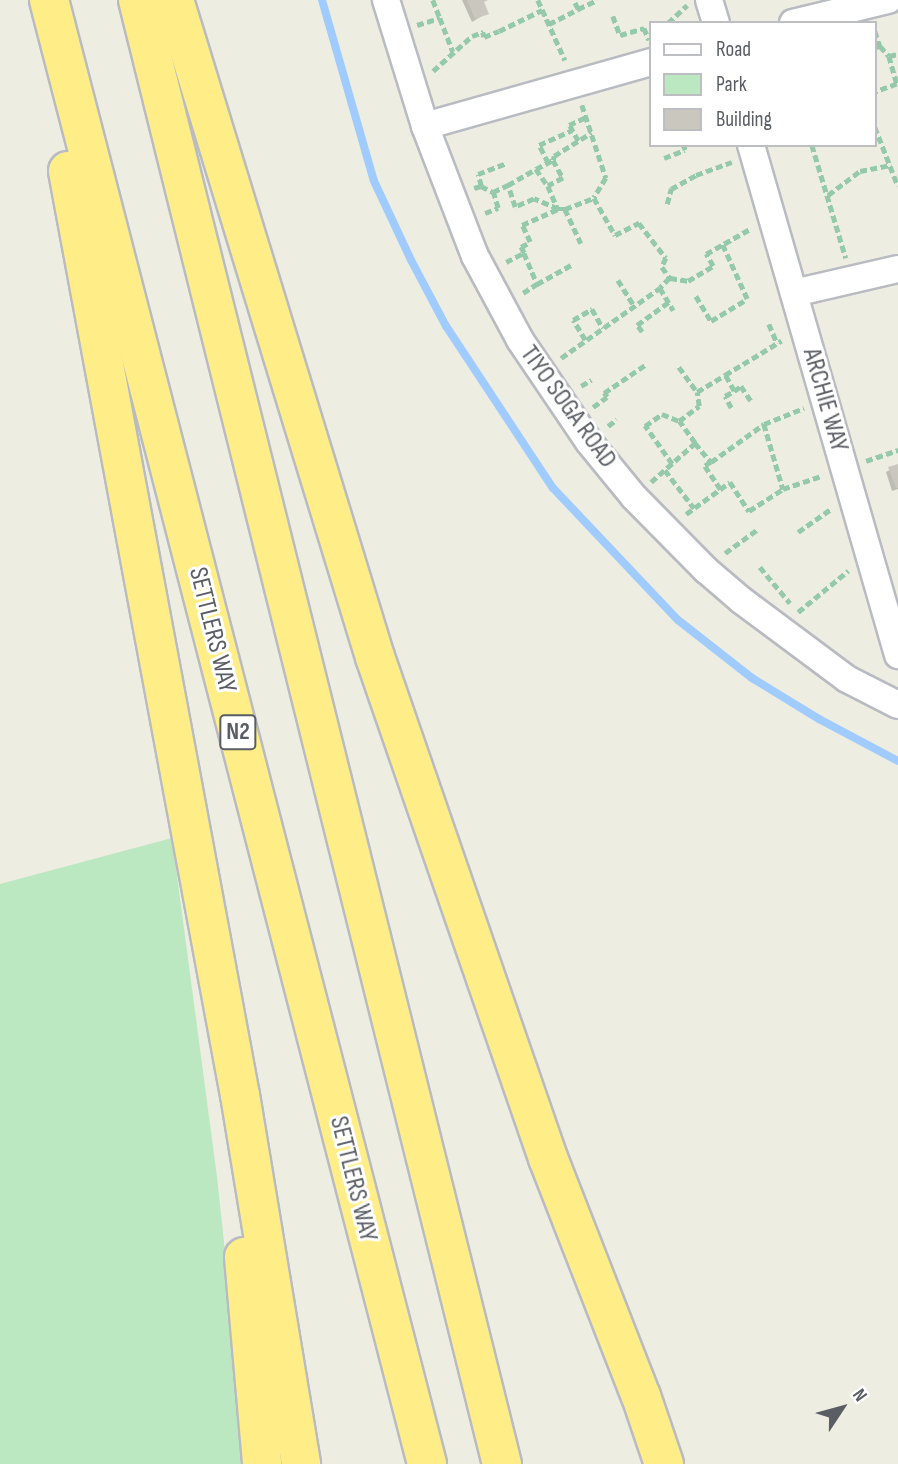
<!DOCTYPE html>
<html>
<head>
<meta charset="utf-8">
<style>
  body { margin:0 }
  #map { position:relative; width:898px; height:1464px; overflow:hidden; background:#eeede1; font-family:"Sofia Sans Condensed",sans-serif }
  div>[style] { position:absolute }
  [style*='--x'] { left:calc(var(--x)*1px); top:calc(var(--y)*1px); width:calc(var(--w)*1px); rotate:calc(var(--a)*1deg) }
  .green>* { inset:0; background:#bbe8c0 }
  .shadow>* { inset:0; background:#0003 }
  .stream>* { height:8px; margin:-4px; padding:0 4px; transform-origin:4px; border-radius:4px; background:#a0cbff }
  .building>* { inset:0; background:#c9c7be }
  .path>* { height:4.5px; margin-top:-2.25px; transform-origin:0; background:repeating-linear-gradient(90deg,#94c9a9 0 7px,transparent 0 10.5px) }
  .roads { filter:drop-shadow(2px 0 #b9bbc2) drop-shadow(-2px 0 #b9bbc2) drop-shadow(0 2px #b9bbc2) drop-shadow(0 -2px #b9bbc2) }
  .street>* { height:26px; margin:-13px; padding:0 13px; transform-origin:13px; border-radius:13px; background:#fff }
  .highway>* { height:38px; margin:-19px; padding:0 19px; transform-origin:19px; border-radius:19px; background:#ffee87 }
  span { translate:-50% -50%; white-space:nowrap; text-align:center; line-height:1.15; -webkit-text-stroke:6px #fff; paint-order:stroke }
  .shield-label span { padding:2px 5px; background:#fff; border:2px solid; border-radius:5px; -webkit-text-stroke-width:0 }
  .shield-label { font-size:24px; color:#5a5d64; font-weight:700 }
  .street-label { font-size:26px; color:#5a5d64 }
  .legend { position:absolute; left:649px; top:21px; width:228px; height:126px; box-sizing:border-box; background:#fff; border:2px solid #bdbec1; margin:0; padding:9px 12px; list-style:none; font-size:21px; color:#5a5d64 }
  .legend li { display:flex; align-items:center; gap:14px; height:35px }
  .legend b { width:35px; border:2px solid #bdbec1 }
  .north { position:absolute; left:807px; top:1373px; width:70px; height:70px; -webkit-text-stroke:5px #fff; paint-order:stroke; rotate:54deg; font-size:19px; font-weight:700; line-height:28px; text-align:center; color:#5a5d64 }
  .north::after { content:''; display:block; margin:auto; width:24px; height:32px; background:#5a5d64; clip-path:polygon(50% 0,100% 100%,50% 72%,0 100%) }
</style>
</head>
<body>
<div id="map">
  <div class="green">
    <div style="clip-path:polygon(172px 838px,217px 1177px,248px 1464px,0 1464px,0 884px)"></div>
  </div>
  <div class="shadow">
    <div style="clip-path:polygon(462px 0,483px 0,487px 13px,472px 22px)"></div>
    <div style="clip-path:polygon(898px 466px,898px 489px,892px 491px,886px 472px)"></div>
  </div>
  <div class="stream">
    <div style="--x:322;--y:0;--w:188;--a:74"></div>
    <div style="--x:374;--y:181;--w:87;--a:64.9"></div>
    <div style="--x:411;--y:260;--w:75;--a:62.1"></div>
    <div style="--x:446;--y:326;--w:194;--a:56.6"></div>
    <div style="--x:553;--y:488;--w:182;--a:46.6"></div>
    <div style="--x:678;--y:620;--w:94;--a:38.1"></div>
    <div style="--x:752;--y:678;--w:79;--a:31.5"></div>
    <div style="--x:819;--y:719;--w:89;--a:28"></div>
  </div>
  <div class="building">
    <div style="clip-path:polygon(467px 0,488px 0,484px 2px,489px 14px,475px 19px)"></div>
    <div style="clip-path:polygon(898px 464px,898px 488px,896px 488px,888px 467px)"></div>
  </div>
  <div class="path">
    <div style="--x:433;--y:0;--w:19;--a:69"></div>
    <div style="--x:538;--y:0;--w:66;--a:65.8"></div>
    <div style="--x:578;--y:9;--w:21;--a:-25"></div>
    <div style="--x:613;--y:16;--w:20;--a:70"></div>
    <div style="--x:620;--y:35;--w:25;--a:-16"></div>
    <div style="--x:644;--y:28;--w:13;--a:67"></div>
    <div style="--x:668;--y:23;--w:26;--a:-43"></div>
    <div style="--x:549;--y:24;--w:33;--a:-27"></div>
    <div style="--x:578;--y:9;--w:10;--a:-119"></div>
    <div style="--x:417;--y:25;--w:24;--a:-17"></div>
    <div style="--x:440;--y:18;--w:36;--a:69"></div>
    <div style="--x:875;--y:31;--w:16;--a:72"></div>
    <div style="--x:875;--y:47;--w:5;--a:-11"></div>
    <div style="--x:880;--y:46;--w:13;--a:48"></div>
    <div style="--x:889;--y:56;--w:29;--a:74"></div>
    <div style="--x:897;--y:84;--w:23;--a:160"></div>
    <div style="--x:889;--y:56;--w:9;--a:-13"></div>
    <div style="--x:433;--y:71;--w:52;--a:-41.9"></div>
    <div style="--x:472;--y:36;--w:12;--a:-20"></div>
    <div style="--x:483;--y:32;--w:5;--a:79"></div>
    <div style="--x:484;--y:37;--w:16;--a:-22"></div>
    <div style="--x:499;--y:31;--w:48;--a:-26"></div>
    <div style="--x:582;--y:105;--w:77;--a:71.8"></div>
    <div style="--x:606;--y:178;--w:23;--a:121"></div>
    <div style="--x:594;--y:198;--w:43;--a:60.4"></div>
    <div style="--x:615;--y:235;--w:27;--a:-27"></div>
    <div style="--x:639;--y:223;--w:44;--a:52.4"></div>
    <div style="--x:666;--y:258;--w:10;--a:114"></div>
    <div style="--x:662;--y:267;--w:14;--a:54"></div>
    <div style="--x:670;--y:278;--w:14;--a:135"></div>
    <div style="--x:660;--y:288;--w:26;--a:59"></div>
    <div style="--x:875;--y:127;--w:63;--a:68.7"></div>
    <div style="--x:578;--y:141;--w:18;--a:-119"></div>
    <div style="--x:569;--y:125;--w:19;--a:-25"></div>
    <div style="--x:812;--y:145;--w:118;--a:73.3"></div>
    <div style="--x:664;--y:158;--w:22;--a:-21"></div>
    <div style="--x:685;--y:150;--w:5;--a:-112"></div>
    <div style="--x:553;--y:160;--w:4;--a:-76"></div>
    <div style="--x:554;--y:156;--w:44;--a:-31.9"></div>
    <div style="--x:548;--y:163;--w:20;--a:-117"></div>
    <div style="--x:539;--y:145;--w:36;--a:-24"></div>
    <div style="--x:536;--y:169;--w:21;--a:55"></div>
    <div style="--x:548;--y:186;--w:25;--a:67"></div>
    <div style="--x:558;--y:209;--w:26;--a:-157"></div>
    <div style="--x:534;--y:199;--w:21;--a:157"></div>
    <div style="--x:515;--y:207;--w:23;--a:-108"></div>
    <div style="--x:508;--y:185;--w:32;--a:-30"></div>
    <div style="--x:536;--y:169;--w:19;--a:-28"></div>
    <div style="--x:553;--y:160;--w:21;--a:61"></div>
    <div style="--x:563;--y:178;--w:17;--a:152"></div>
    <div style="--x:481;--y:186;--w:12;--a:-104"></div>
    <div style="--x:478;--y:174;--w:31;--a:-21"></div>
    <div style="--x:474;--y:188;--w:7;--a:-16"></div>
    <div style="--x:481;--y:186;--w:13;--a:27"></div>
    <div style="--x:493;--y:192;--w:17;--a:-25"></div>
    <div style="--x:828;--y:195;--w:40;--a:-37"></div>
    <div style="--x:860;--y:171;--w:32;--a:-11"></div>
    <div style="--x:667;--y:204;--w:16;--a:-75"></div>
    <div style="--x:671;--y:189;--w:29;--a:-29"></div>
    <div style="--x:696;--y:175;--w:38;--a:-20"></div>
    <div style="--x:565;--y:209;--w:38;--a:65"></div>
    <div style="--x:485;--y:213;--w:14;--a:-21"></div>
    <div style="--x:498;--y:208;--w:17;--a:-107"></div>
    <div style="--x:524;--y:253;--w:34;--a:67"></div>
    <div style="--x:537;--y:284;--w:41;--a:-29.1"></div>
    <div style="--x:506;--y:262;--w:20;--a:-27"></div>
    <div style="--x:524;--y:253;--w:7;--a:-117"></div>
    <div style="--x:521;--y:247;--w:10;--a:-29"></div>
    <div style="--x:530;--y:242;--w:19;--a:-115"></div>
    <div style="--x:522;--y:225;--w:39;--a:-24"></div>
    <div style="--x:558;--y:209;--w:7;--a:0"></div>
    <div style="--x:565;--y:209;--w:31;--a:-21"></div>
    <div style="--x:670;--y:278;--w:18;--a:9"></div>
    <div style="--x:688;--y:281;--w:29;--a:-31"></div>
    <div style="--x:713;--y:266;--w:14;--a:-120"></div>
    <div style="--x:706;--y:254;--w:51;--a:-29.6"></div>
    <div style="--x:618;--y:280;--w:31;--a:58"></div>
    <div style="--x:523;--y:293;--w:17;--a:-33"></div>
    <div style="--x:696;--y:296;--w:29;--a:59"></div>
    <div style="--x:711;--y:321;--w:42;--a:-31.4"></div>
    <div style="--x:747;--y:299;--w:60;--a:-114.4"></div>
    <div style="--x:769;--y:324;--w:21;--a:67"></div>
    <div style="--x:642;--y:332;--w:9;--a:-126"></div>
    <div style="--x:637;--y:325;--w:39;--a:-36"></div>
    <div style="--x:585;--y:340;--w:23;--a:-121"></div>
    <div style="--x:573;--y:320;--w:22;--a:-30"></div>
    <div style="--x:592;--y:309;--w:22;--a:60"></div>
    <div style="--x:561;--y:358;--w:121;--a:-35.3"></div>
    <div style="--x:679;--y:367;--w:31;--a:54"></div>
    <div style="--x:581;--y:386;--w:12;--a:-31"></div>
    <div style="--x:734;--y:391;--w:9;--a:-36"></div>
    <div style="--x:741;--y:386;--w:18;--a:56"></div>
    <div style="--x:593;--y:407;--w:17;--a:-36"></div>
    <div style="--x:607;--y:397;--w:5;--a:-127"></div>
    <div style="--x:604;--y:393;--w:50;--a:-34.3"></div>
    <div style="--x:731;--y:408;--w:13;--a:-117"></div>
    <div style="--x:725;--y:396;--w:10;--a:-29"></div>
    <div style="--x:734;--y:391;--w:18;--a:-119"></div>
    <div style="--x:725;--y:375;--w:66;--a:-31.3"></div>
    <div style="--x:764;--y:424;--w:68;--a:73.7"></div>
    <div style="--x:608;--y:426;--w:11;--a:-38"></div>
    <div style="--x:695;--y:443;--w:25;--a:50"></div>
    <div style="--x:711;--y:462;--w:65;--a:-35.6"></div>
    <div style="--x:764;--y:424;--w:43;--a:-21.8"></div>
    <div style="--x:866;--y:461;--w:34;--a:-19"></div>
    <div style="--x:711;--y:462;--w:7;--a:146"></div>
    <div style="--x:705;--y:466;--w:29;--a:56"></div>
    <div style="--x:672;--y:464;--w:47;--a:-125.4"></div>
    <div style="--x:645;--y:426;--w:21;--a:-35"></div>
    <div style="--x:662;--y:414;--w:18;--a:22"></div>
    <div style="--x:665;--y:470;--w:48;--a:52.7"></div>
    <div style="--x:651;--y:482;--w:59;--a:-41.6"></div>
    <div style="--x:695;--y:443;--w:27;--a:-126"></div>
    <div style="--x:679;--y:421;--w:25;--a:-37"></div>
    <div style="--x:699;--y:406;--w:14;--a:-98"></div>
    <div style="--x:697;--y:392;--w:33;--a:-31"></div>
    <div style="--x:686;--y:514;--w:54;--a:-36"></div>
    <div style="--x:730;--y:482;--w:35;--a:57"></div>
    <div style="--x:749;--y:511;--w:40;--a:-32.9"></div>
    <div style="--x:783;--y:489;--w:40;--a:-18.9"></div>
    <div style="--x:798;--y:532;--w:39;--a:-35"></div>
    <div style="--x:725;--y:553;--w:39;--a:-36"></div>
    <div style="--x:760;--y:567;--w:47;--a:50.2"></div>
    <div style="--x:798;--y:612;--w:65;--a:-39.4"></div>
  </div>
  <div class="roads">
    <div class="street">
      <div style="--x:386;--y:0;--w:132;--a:72.8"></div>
      <div style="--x:425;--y:126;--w:139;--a:69"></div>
      <div style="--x:475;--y:256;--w:95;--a:61.8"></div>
      <div style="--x:520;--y:340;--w:123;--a:55.9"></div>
      <div style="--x:589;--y:442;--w:71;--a:50.7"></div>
      <div style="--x:634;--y:497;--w:103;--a:45.4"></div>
      <div style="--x:706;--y:570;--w:46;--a:40.6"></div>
      <div style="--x:741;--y:600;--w:132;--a:36.7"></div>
      <div style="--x:847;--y:679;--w:57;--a:27"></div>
      <div style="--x:709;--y:0;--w:24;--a:73"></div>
      <div style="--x:793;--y:23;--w:98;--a:-13.6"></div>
      <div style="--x:425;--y:126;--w:235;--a:-15.8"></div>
      <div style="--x:751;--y:145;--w:531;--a:73.92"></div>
      <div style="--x:794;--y:293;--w:107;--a:-13"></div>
    </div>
    <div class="highway">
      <div style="--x:49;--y:0;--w:1512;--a:75.52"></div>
      <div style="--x:138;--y:0;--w:1509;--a:76.04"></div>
      <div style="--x:174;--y:0;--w:687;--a:72.99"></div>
      <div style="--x:375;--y:657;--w:530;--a:70.95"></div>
      <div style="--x:548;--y:1158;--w:256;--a:68.7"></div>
      <div style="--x:641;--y:1396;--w:72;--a:71.3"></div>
      <div style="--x:68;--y:171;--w:940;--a:79.46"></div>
      <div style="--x:240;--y:1095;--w:374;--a:80.6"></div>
      <div style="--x:244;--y:1257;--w:208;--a:85"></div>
    </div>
  </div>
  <div class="shield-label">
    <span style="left:238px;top:732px">N2</span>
  </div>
  <div class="street-label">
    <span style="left:825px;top:400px;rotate:74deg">ARCHIE WAY</span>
    <span style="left:568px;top:407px;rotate:54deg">TIYO SOGA ROAD</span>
    <span style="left:212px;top:630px;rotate:76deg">SETTLERS WAY</span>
    <span style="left:353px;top:1179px;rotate:76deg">SETTLERS WAY</span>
  </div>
  <ul class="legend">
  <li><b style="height:9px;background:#fff"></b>Road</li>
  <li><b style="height:19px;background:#bbe8c0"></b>Park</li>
  <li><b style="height:19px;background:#c9c7be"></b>Building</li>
  </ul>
  <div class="north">N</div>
</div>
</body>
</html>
